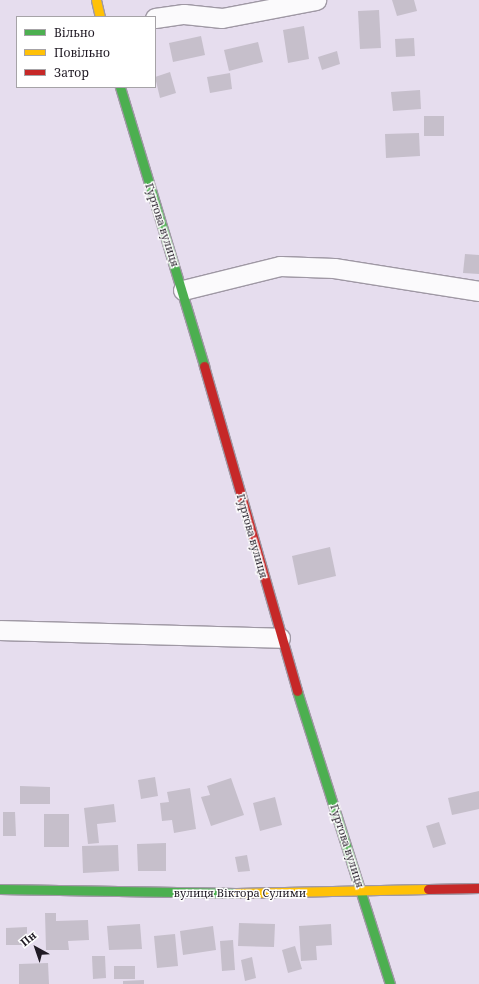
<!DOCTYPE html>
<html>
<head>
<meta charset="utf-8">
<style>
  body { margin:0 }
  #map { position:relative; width:479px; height:984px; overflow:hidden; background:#e6ddee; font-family:"Noto Serif",serif }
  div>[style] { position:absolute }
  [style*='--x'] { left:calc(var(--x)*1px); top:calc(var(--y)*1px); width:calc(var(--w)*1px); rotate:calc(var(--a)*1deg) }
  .building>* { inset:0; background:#c6bfcb }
  .roads { filter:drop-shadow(1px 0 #9f98a4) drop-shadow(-1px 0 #9f98a4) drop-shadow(0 1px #9f98a4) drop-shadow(0 -1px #9f98a4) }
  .street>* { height:19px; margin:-9.5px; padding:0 9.5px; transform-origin:9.5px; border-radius:9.5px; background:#fbfafc }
  .fast>* { height:9px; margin:-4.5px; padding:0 4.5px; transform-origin:4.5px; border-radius:4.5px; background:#4caf50 }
  .slow>* { height:9px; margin:-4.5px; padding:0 4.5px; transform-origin:4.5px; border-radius:4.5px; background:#ffc107 }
  .jam>* { height:9px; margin:-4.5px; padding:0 4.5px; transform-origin:4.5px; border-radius:4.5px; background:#c62828 }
  span { translate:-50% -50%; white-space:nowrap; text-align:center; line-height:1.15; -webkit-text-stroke:3px #fff; paint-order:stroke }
  .street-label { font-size:11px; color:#201a24 }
  .legend { position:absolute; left:16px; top:16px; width:140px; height:72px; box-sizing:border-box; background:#fff; border:1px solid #a6a3a7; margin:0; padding:5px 7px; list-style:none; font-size:12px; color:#201a24 }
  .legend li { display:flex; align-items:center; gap:8px; height:20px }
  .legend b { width:20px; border:1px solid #a6a3a7 }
  .north { position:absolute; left:16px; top:928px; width:40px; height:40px; -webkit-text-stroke:3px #fff; paint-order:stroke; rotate:320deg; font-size:11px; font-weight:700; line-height:16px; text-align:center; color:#201a24 }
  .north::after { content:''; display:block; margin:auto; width:14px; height:18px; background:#201a24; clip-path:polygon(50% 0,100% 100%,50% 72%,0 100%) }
</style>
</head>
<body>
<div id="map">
  <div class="building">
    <div style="clip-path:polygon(392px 0,414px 0,417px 11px,397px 16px)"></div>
    <div style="clip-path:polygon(379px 10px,381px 48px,360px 49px,358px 11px)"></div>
    <div style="clip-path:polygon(304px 26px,309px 59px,288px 63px,283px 30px)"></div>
    <div style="clip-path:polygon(201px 36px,205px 55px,173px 62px,169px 43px)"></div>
    <div style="clip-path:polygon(414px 38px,415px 56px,396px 57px,395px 39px)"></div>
    <div style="clip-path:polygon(258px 42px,263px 62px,229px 71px,224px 50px)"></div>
    <div style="clip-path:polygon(337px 51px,340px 64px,322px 70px,318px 57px)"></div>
    <div style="clip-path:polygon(170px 72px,176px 93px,160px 98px,155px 77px)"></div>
    <div style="clip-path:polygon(230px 73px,232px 89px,210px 93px,207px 77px)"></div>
    <div style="clip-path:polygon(420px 90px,421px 109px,393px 111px,391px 92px)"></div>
    <div style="clip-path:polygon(424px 116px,444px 116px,444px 136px,424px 136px)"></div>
    <div style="clip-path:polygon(419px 133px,420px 156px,386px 158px,385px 134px)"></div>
    <div style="clip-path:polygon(465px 254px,479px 255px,479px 274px,463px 273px)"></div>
    <div style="clip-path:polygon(330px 547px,336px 576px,298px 585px,292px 556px)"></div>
    <div style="clip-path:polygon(155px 777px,158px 796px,141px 799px,138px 780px)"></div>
    <div style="clip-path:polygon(231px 778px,244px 815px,211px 826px,201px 797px,210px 795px,207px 786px)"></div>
    <div style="clip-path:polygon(20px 786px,50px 787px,50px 804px,20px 804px)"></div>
    <div style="clip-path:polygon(190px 788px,196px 829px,174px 833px,172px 820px,162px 821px,160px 803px,169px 802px,167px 792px)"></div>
    <div style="clip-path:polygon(479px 791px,479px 809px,452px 815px,448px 798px)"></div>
    <div style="clip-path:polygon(275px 797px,282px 825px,260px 831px,253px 803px)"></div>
    <div style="clip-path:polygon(114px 804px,116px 822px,97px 824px,99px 843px,88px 844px,84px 808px)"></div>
    <div style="clip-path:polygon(3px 812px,15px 812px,16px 836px,3px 836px)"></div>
    <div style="clip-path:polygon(44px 814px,69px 814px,69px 847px,44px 847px)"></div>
    <div style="clip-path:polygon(439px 822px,446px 844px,433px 848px,426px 826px)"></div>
    <div style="clip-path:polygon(166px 843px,166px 871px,138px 871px,137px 844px)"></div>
    <div style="clip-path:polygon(118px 845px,119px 871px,83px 873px,82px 846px)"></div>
    <div style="clip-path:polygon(247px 855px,250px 871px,238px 872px,235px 857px)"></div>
    <div style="clip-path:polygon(45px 913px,56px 913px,56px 921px,88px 920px,89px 940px,68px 941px,69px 950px,46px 950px)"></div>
    <div style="clip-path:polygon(239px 923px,275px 924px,274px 947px,238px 946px)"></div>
    <div style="clip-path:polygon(140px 924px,142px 949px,109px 950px,107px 926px)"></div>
    <div style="clip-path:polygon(331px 924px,332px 945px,316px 946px,317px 960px,301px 961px,299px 926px)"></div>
    <div style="clip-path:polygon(213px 926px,216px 950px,183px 955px,180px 931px)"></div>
    <div style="clip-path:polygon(27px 927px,27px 945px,6px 945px,6px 928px)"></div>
    <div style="clip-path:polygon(175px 934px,178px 966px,157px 968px,154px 936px)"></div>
    <div style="clip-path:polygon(233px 940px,235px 970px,222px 971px,220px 941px)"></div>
    <div style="clip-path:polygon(295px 946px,302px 969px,288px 973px,282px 950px)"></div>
    <div style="clip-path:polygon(92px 956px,105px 956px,106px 978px,93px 979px)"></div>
    <div style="clip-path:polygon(252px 957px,256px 978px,245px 981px,241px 960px)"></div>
    <div style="clip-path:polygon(48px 963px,49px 984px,19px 984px,19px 964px)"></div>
    <div style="clip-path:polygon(114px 966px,135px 966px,135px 979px,114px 979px)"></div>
    <div style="clip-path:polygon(144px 980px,144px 984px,123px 984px,123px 981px)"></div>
  </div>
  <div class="roads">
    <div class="street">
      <div style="--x:155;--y:18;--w:29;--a:-8"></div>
      <div style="--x:184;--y:14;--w:38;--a:6"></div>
      <div style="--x:222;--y:18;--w:96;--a:-10.8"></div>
      <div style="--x:183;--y:290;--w:100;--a:-13.9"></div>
      <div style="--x:280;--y:266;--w:54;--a:2.1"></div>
      <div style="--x:334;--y:268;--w:147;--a:9"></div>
      <div style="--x:0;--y:630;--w:280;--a:1.6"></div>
    </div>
    <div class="fast">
      <div style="--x:120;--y:87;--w:291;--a:73.2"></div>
      <div style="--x:297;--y:691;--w:307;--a:72.4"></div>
      <div style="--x:0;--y:889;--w:236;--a:1"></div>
    </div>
    <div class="slow">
      <div style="--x:96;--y:0;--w:17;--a:77"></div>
      <div style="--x:236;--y:893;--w:192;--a:-1.2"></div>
    </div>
    <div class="jam">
      <div style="--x:204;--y:366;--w:338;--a:74"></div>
      <div style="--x:428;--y:889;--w:51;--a:-1.1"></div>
    </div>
  </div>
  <div class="street-label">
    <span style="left:162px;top:225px;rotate:72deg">Гуртова вулиця</span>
    <span style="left:252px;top:536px;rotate:74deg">Гуртова вулиця</span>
    <span style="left:347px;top:846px;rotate:72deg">Гуртова вулиця</span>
    <span style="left:240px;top:893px">вулиця Віктора Сулими</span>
  </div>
  <ul class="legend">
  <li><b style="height:5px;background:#4caf50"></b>Вільно</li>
  <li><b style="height:5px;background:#ffc107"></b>Повільно</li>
  <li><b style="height:5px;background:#c62828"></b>Затор</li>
  </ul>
  <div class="north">Пн</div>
</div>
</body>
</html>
